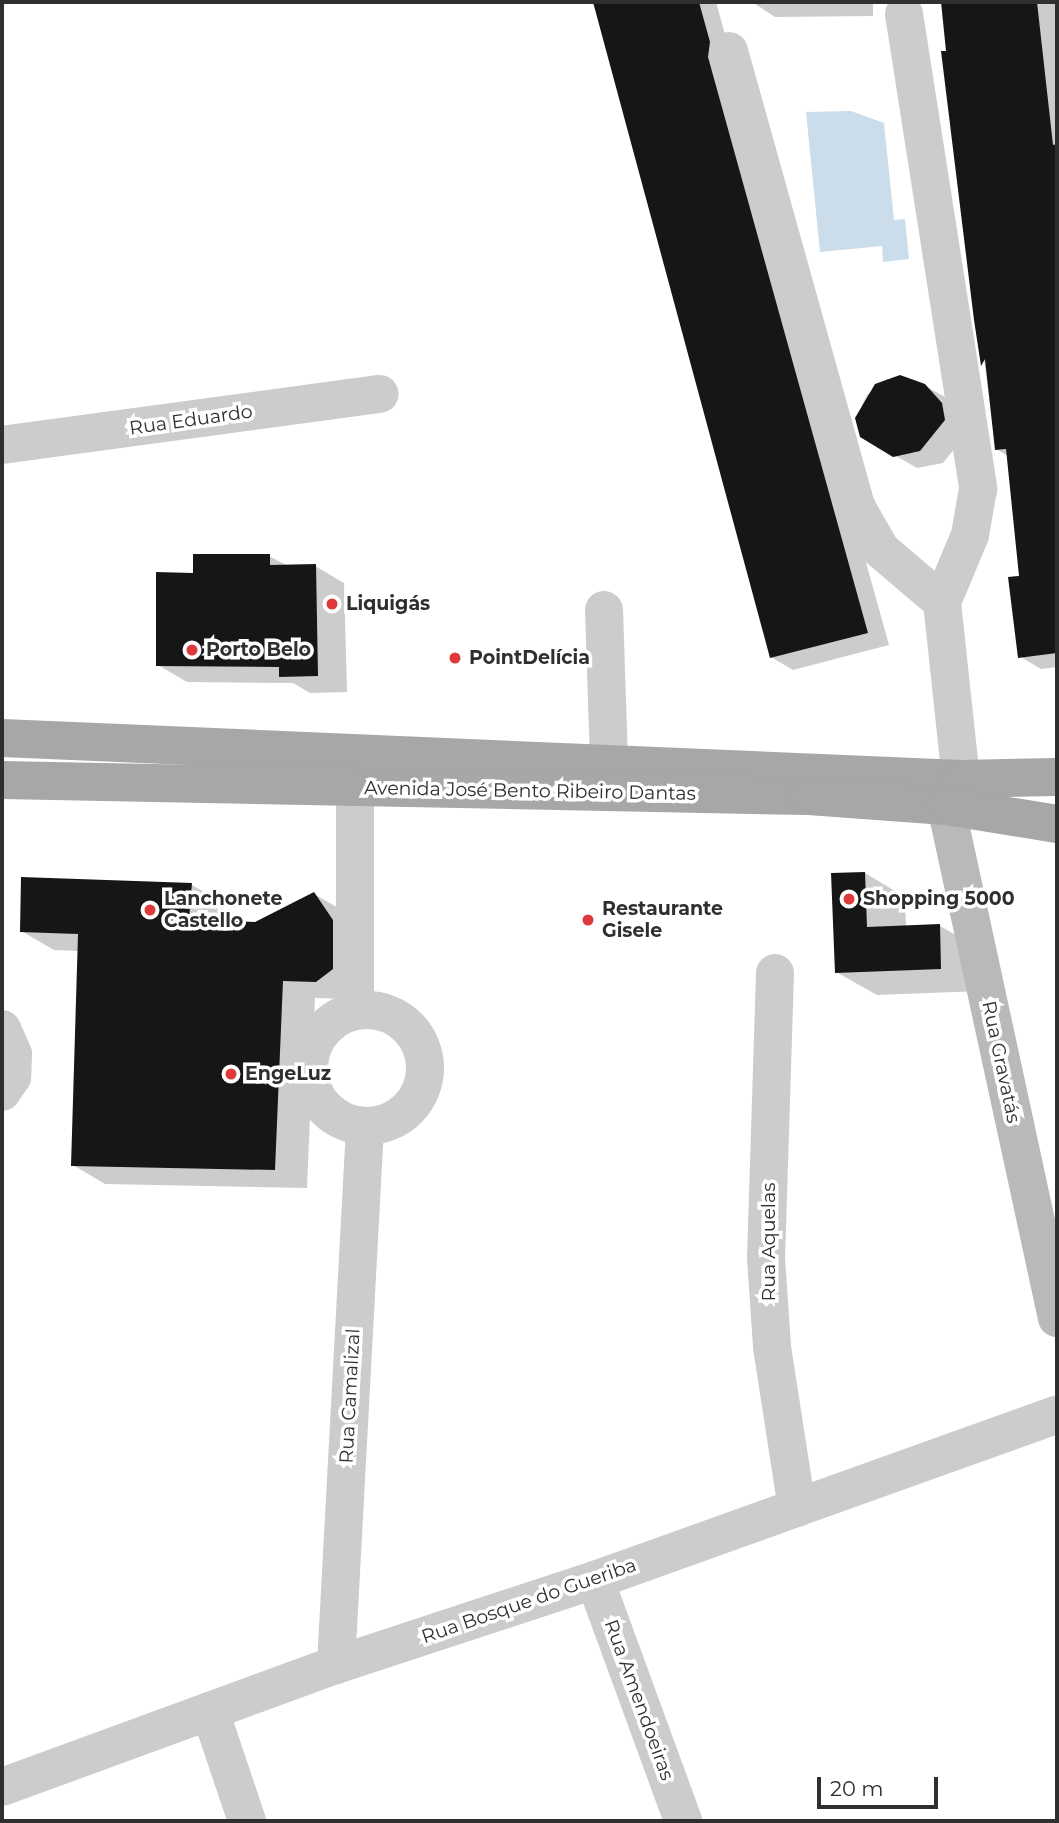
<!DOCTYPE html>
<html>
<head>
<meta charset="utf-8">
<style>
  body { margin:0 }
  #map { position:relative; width:1059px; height:1823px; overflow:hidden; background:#fff; font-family:Montserrat,sans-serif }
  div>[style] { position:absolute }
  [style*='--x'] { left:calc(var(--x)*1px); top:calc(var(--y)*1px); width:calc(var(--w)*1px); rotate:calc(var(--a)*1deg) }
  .water>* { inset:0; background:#cbdcea }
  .shadow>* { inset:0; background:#0003 }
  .building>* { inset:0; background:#161616 }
  .street>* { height:38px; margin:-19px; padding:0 19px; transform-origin:19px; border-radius:19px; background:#ccc }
  .street>.ring { margin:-19px; padding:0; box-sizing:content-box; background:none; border:38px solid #ccc; border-radius:50% }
  .secondary>* { height:38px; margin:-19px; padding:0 19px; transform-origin:19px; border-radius:19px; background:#b9b9b9 }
  .primary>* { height:38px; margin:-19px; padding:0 19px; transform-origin:19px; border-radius:19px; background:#a7a7a7 }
  .dots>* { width:19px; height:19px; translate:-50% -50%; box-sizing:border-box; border:4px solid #fff; border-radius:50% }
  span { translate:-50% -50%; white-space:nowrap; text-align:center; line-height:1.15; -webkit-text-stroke:7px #fff; paint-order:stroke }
  .street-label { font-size:19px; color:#2f2f2f }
  .poi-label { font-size:19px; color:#2f2f2f; font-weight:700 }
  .left { translate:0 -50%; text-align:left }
  .frame { position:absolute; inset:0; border:4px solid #2f2f2f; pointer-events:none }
  .scale { position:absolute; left:817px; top:1777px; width:121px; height:32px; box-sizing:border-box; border:4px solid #2f2f2f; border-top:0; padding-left:9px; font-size:21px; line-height:24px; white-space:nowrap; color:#2f2f2f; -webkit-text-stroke:5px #fff; paint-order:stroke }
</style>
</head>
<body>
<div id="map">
  <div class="water">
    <div style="clip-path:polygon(851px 111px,884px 123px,894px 220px,905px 219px,909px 259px,883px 262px,882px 246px,820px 252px,806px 112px)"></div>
  </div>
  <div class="shadow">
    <div style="clip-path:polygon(595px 2px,716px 2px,731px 56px,729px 70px,889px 645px,793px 670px,771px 657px)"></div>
    <div style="clip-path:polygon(752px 2px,873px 2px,873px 16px,775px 17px)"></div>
    <div style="clip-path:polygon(942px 2px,1057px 2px,1057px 667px,1041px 669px,1019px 656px,1021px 577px,1008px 456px,996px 449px,943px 53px,948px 52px)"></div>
    <div style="clip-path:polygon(887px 379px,912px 379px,947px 398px,967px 433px,943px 463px,917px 468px,861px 436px,856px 418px,867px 395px)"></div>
    <div style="clip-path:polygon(269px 556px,288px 566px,315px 566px,344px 583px,347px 692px,310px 693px,293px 683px,187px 682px,158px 665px,195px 575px)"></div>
    <div style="clip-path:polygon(865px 873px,905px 897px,906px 927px,940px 926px,980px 949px,981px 991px,877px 995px,836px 972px)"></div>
    <div style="clip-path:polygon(192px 885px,224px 903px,222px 922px,256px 924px,314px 894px,347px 913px,349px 999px,315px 998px,307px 1188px,105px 1184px,73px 1165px,79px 951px,54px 950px,21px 931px)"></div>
  </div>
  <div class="building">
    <div style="clip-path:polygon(593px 2px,699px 2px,710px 42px,708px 57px,868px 633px,770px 658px)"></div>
    <div style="clip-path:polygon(941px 2px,1037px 2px,1053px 145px,1057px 144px,1057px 653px,1018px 658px,1008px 577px,1019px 576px,1006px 449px,995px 450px,985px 359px,981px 366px,974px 320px,941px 51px,946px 51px)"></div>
    <div style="clip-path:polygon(900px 375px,925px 384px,942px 403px,945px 420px,920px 451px,893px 457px,860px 437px,855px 418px,875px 384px)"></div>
    <div style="clip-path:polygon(193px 554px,270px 554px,270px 565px,316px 564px,318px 676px,279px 677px,279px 667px,156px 666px,156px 572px,193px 573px)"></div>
    <div style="clip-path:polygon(865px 872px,867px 927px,940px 924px,941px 969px,835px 973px,831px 873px)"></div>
    <div style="clip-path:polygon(21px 877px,192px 883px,189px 919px,255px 922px,314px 892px,333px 920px,333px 969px,316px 982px,283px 981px,275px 1170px,71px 1166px,78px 934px,20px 932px)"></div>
  </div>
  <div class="street">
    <div style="--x:904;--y:14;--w:481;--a:81.1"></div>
    <div style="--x:978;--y:489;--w:47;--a:99.9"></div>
    <div style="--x:970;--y:535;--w:73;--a:112.7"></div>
    <div style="--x:942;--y:602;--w:178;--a:83.9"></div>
    <div style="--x:729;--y:51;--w:475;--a:74.4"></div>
    <div style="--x:857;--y:508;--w:48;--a:60.3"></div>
    <div style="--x:881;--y:550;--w:80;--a:40.4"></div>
    <div style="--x:2;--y:445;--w:381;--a:-7.7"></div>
    <div style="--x:604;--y:610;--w:153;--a:88.1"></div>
    <div style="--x:355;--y:787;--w:223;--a:90"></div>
    <div style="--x:775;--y:973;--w:285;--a:91.8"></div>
    <div style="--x:766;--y:1258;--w:89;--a:86.1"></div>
    <div style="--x:772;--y:1347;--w:163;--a:81.2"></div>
    <div class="ring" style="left:309px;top:1010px;width:78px;height:78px"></div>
    <div style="--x:2;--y:1029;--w:27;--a:66"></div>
    <div style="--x:13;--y:1054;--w:23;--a:92"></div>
    <div style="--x:12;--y:1077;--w:18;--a:124"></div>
    <div style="--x:595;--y:1580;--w:257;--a:69.9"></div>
    <div style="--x:336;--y:1665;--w:539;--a:-86.91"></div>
    <div style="--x:210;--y:1711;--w:116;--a:71.4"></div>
    <div style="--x:2;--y:1787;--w:356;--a:-20.1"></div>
    <div style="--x:336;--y:1665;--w:273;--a:-18.2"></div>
    <div style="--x:595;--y:1580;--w:491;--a:-19.7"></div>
  </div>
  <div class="secondary">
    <div style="--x:946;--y:806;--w:524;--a:77.77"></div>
  </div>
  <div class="primary">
    <div style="--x:2;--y:738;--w:960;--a:2.45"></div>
    <div style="--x:961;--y:779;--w:96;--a:-1.2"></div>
    <div style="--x:2;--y:780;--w:807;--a:1.14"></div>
    <div style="--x:809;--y:796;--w:137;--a:4.2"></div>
    <div style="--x:946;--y:806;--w:112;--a:9.2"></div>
  </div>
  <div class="dots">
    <div style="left:332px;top:604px;background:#de3a3b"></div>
    <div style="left:192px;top:650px;background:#de3a3b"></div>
    <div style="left:455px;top:658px;background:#de3a3b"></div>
    <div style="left:849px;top:899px;background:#de3a3b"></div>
    <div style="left:150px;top:910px;background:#de3a3b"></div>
    <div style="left:588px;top:920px;background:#de3a3b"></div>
    <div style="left:231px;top:1074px;background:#de3a3b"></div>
  </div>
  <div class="street-label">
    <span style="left:191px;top:420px;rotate:-8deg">Rua Eduardo</span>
    <span style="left:530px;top:791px;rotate:1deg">Avenida José Bento Ribeiro Dantas</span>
    <span style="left:1001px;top:1062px;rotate:78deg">Rua Gravatás</span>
    <span style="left:769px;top:1242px;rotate:-90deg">Rua Aquelas</span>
    <span style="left:350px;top:1396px;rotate:-87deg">Rua Camalizal</span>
    <span style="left:529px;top:1601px;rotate:-19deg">Rua Bosque do Gueriba</span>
    <span style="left:639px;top:1700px;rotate:70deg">Rua Amendoeiras</span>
  </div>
  <div class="poi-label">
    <span class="left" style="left:346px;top:604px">Liquigás</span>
    <span class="left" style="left:206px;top:650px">Porto Belo</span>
    <span class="left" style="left:469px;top:658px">PointDelícia</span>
    <span class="left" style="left:164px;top:910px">Lanchonete<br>Castello</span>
    <span class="left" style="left:863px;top:899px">Shopping 5000</span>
    <span class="left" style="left:602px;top:920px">Restaurante<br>Gisele</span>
    <span class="left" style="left:245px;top:1074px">EngeLuz</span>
  </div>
  <div class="frame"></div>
  <div class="scale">20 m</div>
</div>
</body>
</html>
